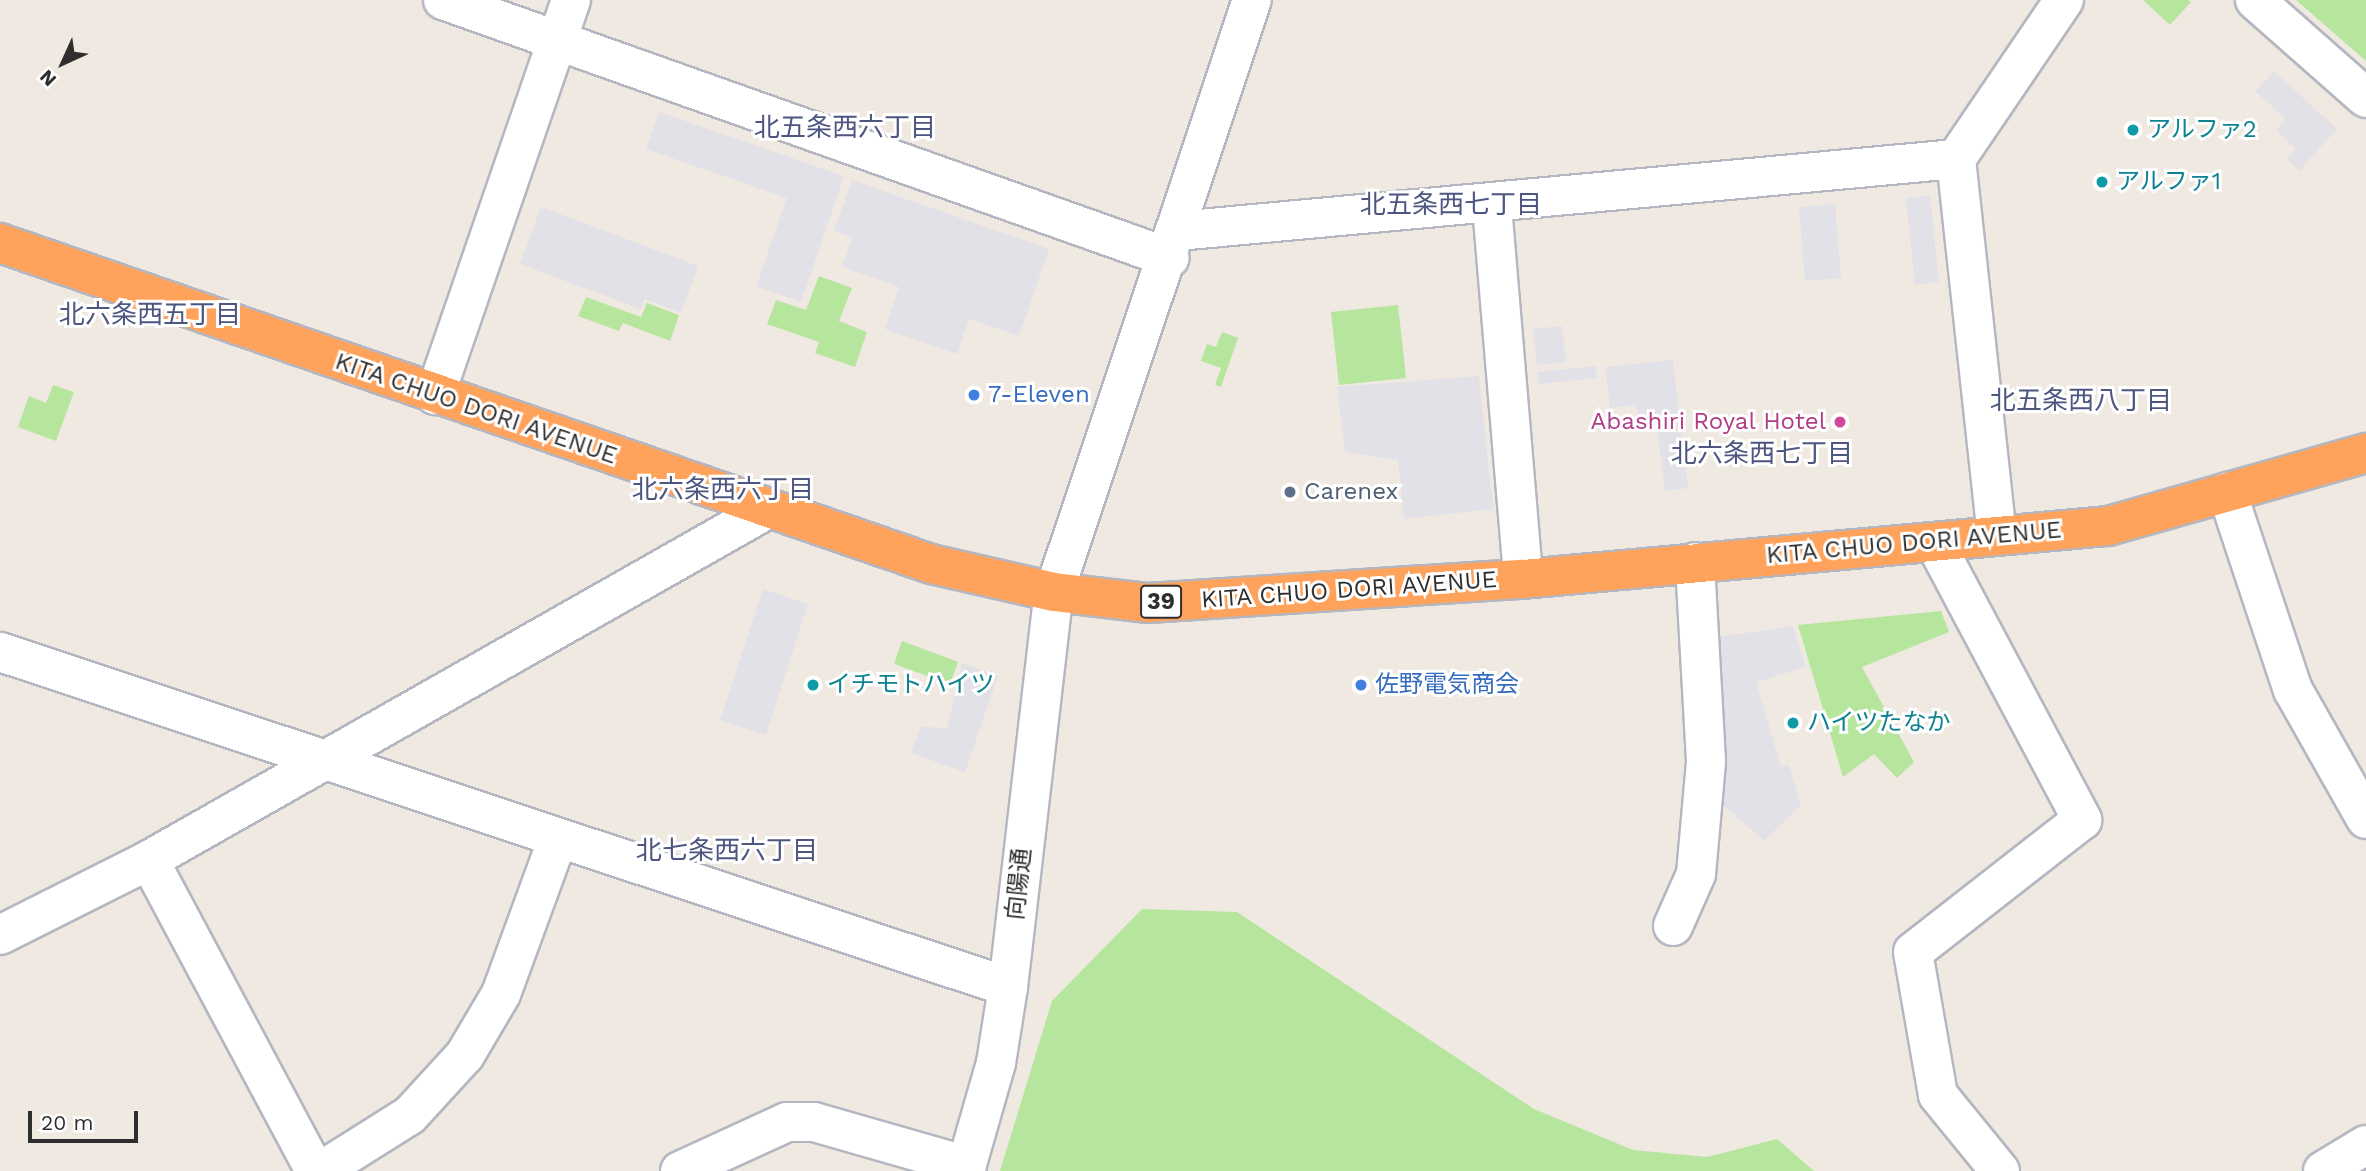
<!DOCTYPE html>
<html>
<head>
<meta charset="utf-8">
<style>
  body { margin:0 }
  #map { position:relative; width:2366px; height:1171px; overflow:hidden; background:#efe9e1; font-family:"Work Sans","Noto Sans JP",sans-serif }
  div>[style] { position:absolute }
  [style*='--x'] { left:calc(var(--x)*1px); top:calc(var(--y)*1px); width:calc(var(--w)*1px); rotate:calc(var(--a)*1deg) }
  .industrial>* { inset:0; background:#e3e1e8 }
  .green>* { inset:0; background:#b6e59e }
  .roads { filter:drop-shadow(2px 0 #b4b7c1) drop-shadow(-2px 0 #b4b7c1) drop-shadow(0 2px #b4b7c1) drop-shadow(0 -2px #b4b7c1) }
  .minor>* { height:38px; margin:-19px; padding:0 19px; transform-origin:19px; border-radius:19px; background:#fff }
  .highway>* { height:38px; margin:-19px; padding:0 19px; transform-origin:19px; border-radius:19px; background:#ffa35c }
  .dots>* { width:19px; height:19px; translate:-50% -50%; box-sizing:border-box; border:4px solid #fff; border-radius:50% }
  span { translate:-50% -50%; white-space:nowrap; text-align:center; line-height:1.15; -webkit-text-stroke:6px #fff; paint-order:stroke }
  .shield-label span { padding:2px 5px; background:#fff; border:2px solid; border-radius:5px; -webkit-text-stroke-width:0 }
  .shield-label { font-size:23px; color:#2e2e2e; font-weight:700 }
  .culture-label { font-size:24px; color:#0d838f }
  .left { translate:0 -50%; text-align:left }
  .shop-label { font-size:24px; color:#366cbe }
  .street-label { font-size:24px; color:#2e2e2e }
  .hotel-label { font-size:24px; color:#b23c85 }
  .right { translate:-100% -50%; text-align:right }
  .service-label { font-size:24px; color:#4e5e75 }
  .neighbourhood-label { font-size:26px; color:#4d5680 }
  .north { position:absolute; left:28px; top:28px; width:70px; height:70px; -webkit-text-stroke:5px #fff; paint-order:stroke; rotate:225deg; font-size:19px; font-weight:700; line-height:28px; text-align:center; color:#2e2e2e }
  .north::after { content:''; display:block; margin:auto; width:24px; height:32px; background:#2e2e2e; clip-path:polygon(50% 0,100% 100%,50% 72%,0 100%) }
  .scale { position:absolute; left:28px; top:1111px; width:110px; height:32px; box-sizing:border-box; border:4px solid #2e2e2e; border-top:0; padding-left:9px; font-size:21px; line-height:24px; white-space:nowrap; color:#2e2e2e; -webkit-text-stroke:5px #fff; paint-order:stroke }
</style>
</head>
<body>
<div id="map">
  <div class="industrial">
    <div style="clip-path:polygon(2274px 71px,2337px 129px,2299px 171px,2287px 159px,2296px 149px,2276px 130px,2286px 119px,2255px 91px)"></div>
    <div style="clip-path:polygon(659px 112px,844px 176px,801px 302px,756px 287px,787px 198px,646px 149px)"></div>
    <div style="clip-path:polygon(852px 180px,1049px 249px,1019px 336px,969px 319px,957px 354px,885px 329px,899px 287px,842px 267px,852px 238px,834px 231px)"></div>
    <div style="clip-path:polygon(1930px 196px,1939px 282px,1915px 285px,1906px 198px)"></div>
    <div style="clip-path:polygon(1835px 204px,1841px 278px,1805px 281px,1799px 207px)"></div>
    <div style="clip-path:polygon(541px 207px,698px 266px,681px 313px,645px 299px,641px 309px,520px 264px)"></div>
    <div style="clip-path:polygon(1562px 326px,1566px 362px,1537px 365px,1533px 329px)"></div>
    <div style="clip-path:polygon(1673px 360px,1688px 488px,1665px 491px,1657px 425px,1639px 426px,1636px 405px,1610px 408px,1605px 367px)"></div>
    <div style="clip-path:polygon(1596px 366px,1597px 378px,1539px 384px,1537px 372px)"></div>
    <div style="clip-path:polygon(1479px 376px,1493px 509px,1404px 519px,1398px 460px,1345px 452px,1337px 387px)"></div>
    <div style="clip-path:polygon(763px 589px,808px 604px,766px 735px,720px 720px)"></div>
    <div style="clip-path:polygon(1793px 626px,1806px 667px,1756px 682px,1781px 767px,1789px 765px,1801px 805px,1764px 841px,1714px 797px,1711px 638px)"></div>
    <div style="clip-path:polygon(962px 663px,998px 676px,965px 772px,911px 753px,921px 726px,947px 729px)"></div>
  </div>
  <div class="green">
    <div style="clip-path:polygon(2143px 0,2188px 0,2191px 2px,2170px 25px)"></div>
    <div style="clip-path:polygon(2296px 0,2366px 0,2366px 61px)"></div>
    <div style="clip-path:polygon(819px 276px,852px 288px,839px 321px,867px 332px,855px 367px,815px 353px,819px 342px,767px 324px,776px 300px,806px 310px)"></div>
    <div style="clip-path:polygon(586px 297px,641px 317px,647px 303px,679px 315px,670px 341px,623px 323px,619px 331px,578px 316px)"></div>
    <div style="clip-path:polygon(1398px 305px,1406px 378px,1339px 385px,1331px 312px)"></div>
    <div style="clip-path:polygon(1222px 332px,1238px 338px,1221px 387px,1215px 385px,1221px 368px,1201px 361px,1207px 344px,1216px 347px)"></div>
    <div style="clip-path:polygon(53px 385px,74px 392px,56px 441px,18px 427px,29px 396px,46px 403px)"></div>
    <div style="clip-path:polygon(1941px 611px,1949px 632px,1862px 667px,1914px 762px,1897px 778px,1874px 754px,1843px 777px,1798px 625px)"></div>
    <div style="clip-path:polygon(902px 641px,958px 662px,950px 684px,894px 664px)"></div>
    <div style="clip-path:polygon(1142px 909px,1237px 912px,1534px 1109px,1633px 1150px,1707px 1157px,1777px 1139px,1814px 1171px,1000px 1171px,1052px 1001px)"></div>
  </div>
  <div class="roads">
    <div class="minor">
      <div style="--x:443;--y:0;--w:771;--a:19.54"></div>
      <div style="--x:2255;--y:0;--w:148;--a:41.4"></div>
      <div style="--x:1956;--y:159;--w:192;--a:-55.8"></div>
      <div style="--x:1492;--y:206;--w:374;--a:85.2"></div>
      <div style="--x:1178;--y:231;--w:781;--a:-5.29"></div>
      <div style="--x:1956;--y:159;--w:378;--a:83.8"></div>
      <div style="--x:435;--y:395;--w:418;--a:-71"></div>
      <div style="--x:2227;--y:492;--w:209;--a:71.6"></div>
      <div style="--x:2293;--y:690;--w:148;--a:60.5"></div>
      <div style="--x:1935;--y:543;--w:314;--a:62"></div>
      <div style="--x:2082;--y:820;--w:214;--a:142"></div>
      <div style="--x:1913;--y:952;--w:145;--a:80.1"></div>
      <div style="--x:1938;--y:1095;--w:98;--a:50.8"></div>
      <div style="--x:0;--y:652;--w:1062;--a:18.38"></div>
      <div style="--x:149;--y:860;--w:353;--a:61.9"></div>
      <div style="--x:1673;--y:926;--w:57;--a:-66.1"></div>
      <div style="--x:1696;--y:874;--w:113;--a:-84.9"></div>
      <div style="--x:1706;--y:761;--w:199;--a:-93.2"></div>
      <div style="--x:0;--y:935;--w:167;--a:-26.7"></div>
      <div style="--x:149;--y:860;--w:709;--a:-29.56"></div>
      <div style="--x:321;--y:1171;--w:105;--a:-32.2"></div>
      <div style="--x:410;--y:1115;--w:81;--a:-47.5"></div>
      <div style="--x:465;--y:1055;--w:71;--a:-59.5"></div>
      <div style="--x:501;--y:994;--w:166;--a:-69.9"></div>
      <div style="--x:680;--y:1171;--w:118;--a:-24.6"></div>
      <div style="--x:787;--y:1122;--w:27;--a:0"></div>
      <div style="--x:814;--y:1122;--w:159;--a:16"></div>
      <div style="--x:965;--y:1171;--w:112;--a:-74"></div>
      <div style="--x:996;--y:1063;--w:77;--a:-81"></div>
      <div style="--x:1008;--y:987;--w:398;--a:-83.4"></div>
      <div style="--x:1054;--y:592;--w:624;--a:-71.51"></div>
      <div style="--x:2323;--y:1171;--w:50;--a:-31.2"></div>
    </div>
    <div class="highway">
      <div style="--x:0;--y:243;--w:985;--a:19.02"></div>
      <div style="--x:931;--y:564;--w:126;--a:12.8"></div>
      <div style="--x:1054;--y:592;--w:95;--a:6.7"></div>
      <div style="--x:1148;--y:603;--w:376;--a:-3.7"></div>
      <div style="--x:1523;--y:579;--w:587;--a:-5.18"></div>
      <div style="--x:2108;--y:526;--w:268;--a:-15.8"></div>
    </div>
  </div>
  <div class="dots">
    <div style="left:2133px;top:130px;background:#0f9aa8"></div>
    <div style="left:2102px;top:182px;background:#0f9aa8"></div>
    <div style="left:974px;top:395px;background:#3f7fe0"></div>
    <div style="left:1840px;top:422px;background:#d1479c"></div>
    <div style="left:1290px;top:492px;background:#5c6f8a"></div>
    <div style="left:813px;top:685px;background:#0f9aa8"></div>
    <div style="left:1361px;top:685px;background:#3f7fe0"></div>
    <div style="left:1793px;top:723px;background:#0f9aa8"></div>
  </div>
  <div class="shield-label">
    <span style="left:1161px;top:602px">39</span>
  </div>
  <div class="culture-label">
    <span class="left" style="left:2147px;top:130px">アルファ2</span>
    <span class="left" style="left:2116px;top:182px">アルファ1</span>
    <span class="left" style="left:827px;top:685px">イチモトハイツ</span>
    <span class="left" style="left:1807px;top:723px">ハイツたなか</span>
  </div>
  <div class="shop-label">
    <span class="left" style="left:988px;top:395px">7-Eleven</span>
    <span class="left" style="left:1375px;top:685px">佐野電気商会</span>
  </div>
  <div class="street-label">
    <span style="left:476px;top:409px;rotate:19deg">KITA CHUO DORI AVENUE</span>
    <span style="left:1914px;top:543px;rotate:-5deg">KITA CHUO DORI AVENUE</span>
    <span style="left:1349px;top:590px;rotate:-4deg">KITA CHUO DORI AVENUE</span>
    <span style="left:1019px;top:884px;rotate:-84deg">向陽通</span>
  </div>
  <div class="hotel-label">
    <span class="right" style="left:1826px;top:422px">Abashiri Royal Hotel</span>
  </div>
  <div class="service-label">
    <span class="left" style="left:1304px;top:492px">Carenex</span>
  </div>
  <div class="neighbourhood-label">
    <span style="left:845px;top:128px">北五条西六丁目</span>
    <span style="left:1451px;top:205px">北五条西七丁目</span>
    <span style="left:150px;top:315px">北六条西五丁目</span>
    <span style="left:2081px;top:401px">北五条西八丁目</span>
    <span style="left:1762px;top:454px">北六条西七丁目</span>
    <span style="left:723px;top:490px">北六条西六丁目</span>
    <span style="left:727px;top:851px">北七条西六丁目</span>
  </div>
  <div class="north">N</div>
  <div class="scale">20 m</div>
</div>
</body>
</html>
